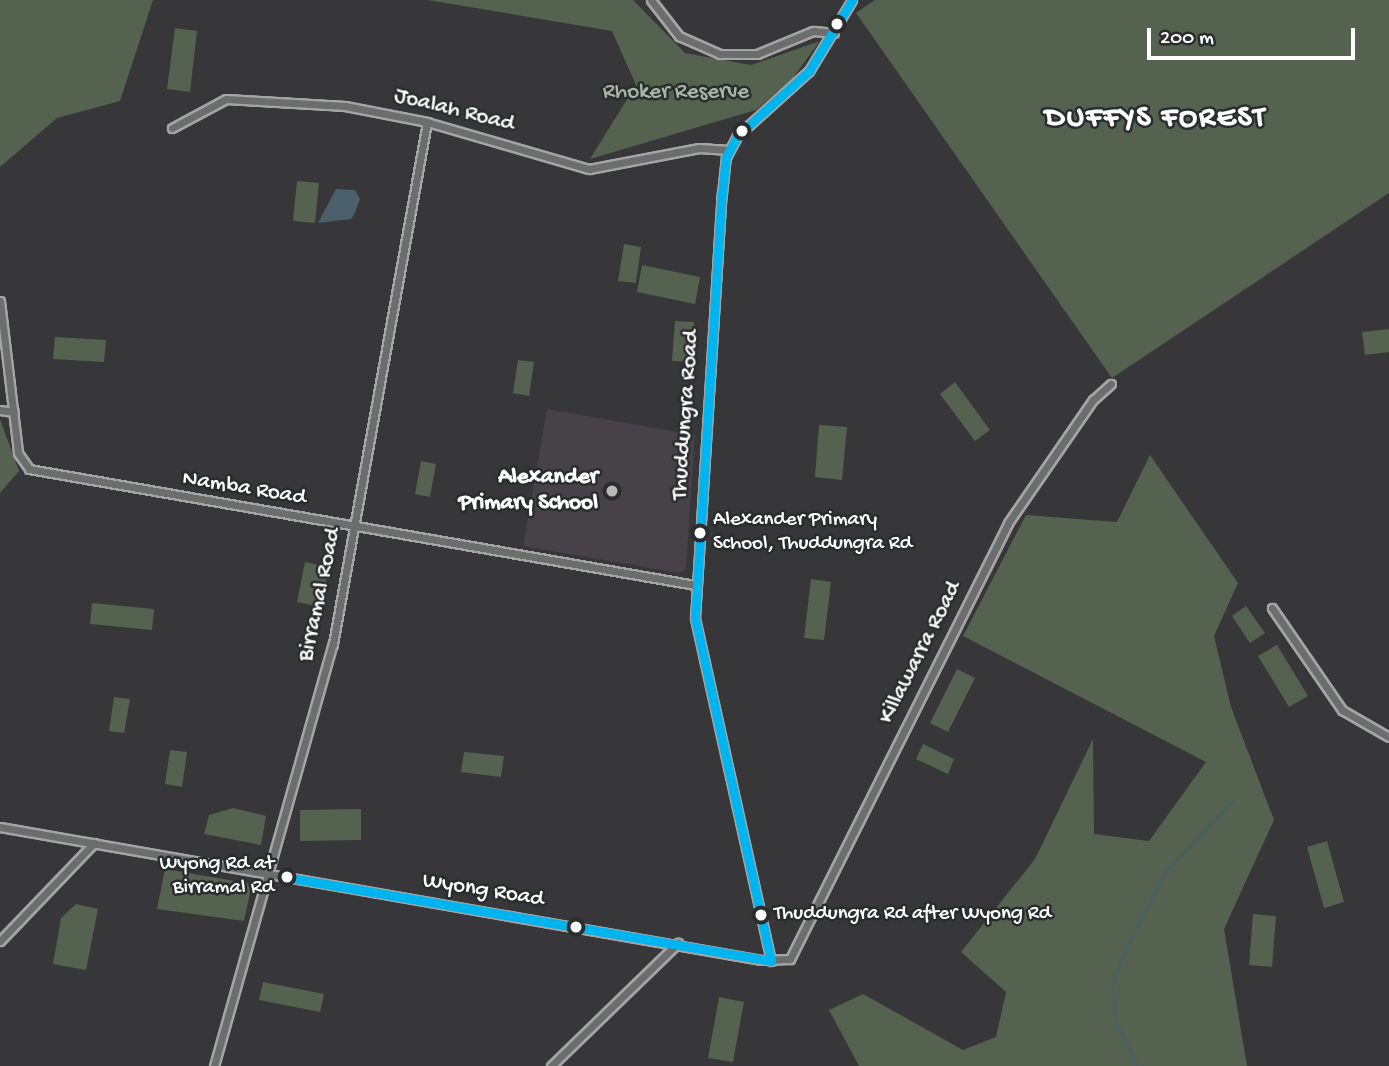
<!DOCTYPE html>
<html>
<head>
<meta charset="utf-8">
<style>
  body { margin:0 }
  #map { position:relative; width:1389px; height:1066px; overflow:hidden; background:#373638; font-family:"Gochi Hand",sans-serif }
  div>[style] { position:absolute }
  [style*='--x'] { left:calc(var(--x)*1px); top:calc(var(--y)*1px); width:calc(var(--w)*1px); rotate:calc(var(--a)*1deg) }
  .built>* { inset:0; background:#464248 }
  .green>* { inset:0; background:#54624f }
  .water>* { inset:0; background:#495f6a }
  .stream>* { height:2px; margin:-1px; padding:0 1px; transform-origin:1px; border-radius:1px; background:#495f6a }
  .roads { filter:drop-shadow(2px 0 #a5a5a5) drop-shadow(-2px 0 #a5a5a5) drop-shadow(0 2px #a5a5a5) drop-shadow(0 -2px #a5a5a5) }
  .minor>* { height:7px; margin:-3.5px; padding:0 3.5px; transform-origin:3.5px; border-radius:3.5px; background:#6c6d6d }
  .bus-1>* { height:9px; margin:-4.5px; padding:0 4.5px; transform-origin:4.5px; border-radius:4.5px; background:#00b5ef }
  .dots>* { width:19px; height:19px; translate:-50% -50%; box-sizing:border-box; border:4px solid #2a2d2e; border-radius:50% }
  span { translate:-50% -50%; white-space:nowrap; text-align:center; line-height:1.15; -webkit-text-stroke:5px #2a2d2e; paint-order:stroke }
  .bus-label { font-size:21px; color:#fff }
  .left { translate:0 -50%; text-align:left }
  .right { translate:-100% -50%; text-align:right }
  .park-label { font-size:23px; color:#acb4a9 }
  .street-label { font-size:23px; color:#fff }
  .poi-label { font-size:23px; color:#fff; font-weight:700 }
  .district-label { font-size:30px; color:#fff; font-weight:700; letter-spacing:2px }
  .scale { position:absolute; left:1147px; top:28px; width:208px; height:32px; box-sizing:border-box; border:4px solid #fff; border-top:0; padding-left:9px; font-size:21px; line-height:24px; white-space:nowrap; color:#fff; -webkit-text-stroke:5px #2a2d2e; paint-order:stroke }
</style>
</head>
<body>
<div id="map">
  <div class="built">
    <div style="clip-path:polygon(547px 409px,695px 435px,686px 569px,679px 573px,523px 546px)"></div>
  </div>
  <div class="green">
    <div style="clip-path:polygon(0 0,153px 0,120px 101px,57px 118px,0 167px)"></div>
    <div style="clip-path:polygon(428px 0,633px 0,685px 53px,751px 65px,820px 41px,792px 79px,756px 110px,590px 159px,636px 85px,612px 31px)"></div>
    <div style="clip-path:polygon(875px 0,1389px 0,1389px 193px,1112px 378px,856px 13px)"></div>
    <div style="clip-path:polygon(175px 28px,197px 31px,190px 92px,167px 89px)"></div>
    <div style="clip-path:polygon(297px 181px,319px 183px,315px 223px,293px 221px)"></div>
    <div style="clip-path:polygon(624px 244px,641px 247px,636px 283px,618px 281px)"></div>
    <div style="clip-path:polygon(642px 265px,700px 277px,695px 304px,637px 292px)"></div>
    <div style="clip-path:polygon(675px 321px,694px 322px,691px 362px,672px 361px)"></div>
    <div style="clip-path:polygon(1389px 329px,1389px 352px,1365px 355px,1362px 332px)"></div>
    <div style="clip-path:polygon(55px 337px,106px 340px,104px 362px,53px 359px)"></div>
    <div style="clip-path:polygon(518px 360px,534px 362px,529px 396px,513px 393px)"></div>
    <div style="clip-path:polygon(955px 382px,990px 430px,975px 441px,940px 394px)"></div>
    <div style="clip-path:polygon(0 419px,19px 471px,0 493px)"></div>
    <div style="clip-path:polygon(819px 425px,847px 427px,842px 480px,815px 477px)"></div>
    <div style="clip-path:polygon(1150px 455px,1238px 583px,1214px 636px,1231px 707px,1274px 820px,1224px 929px,1247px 1066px,859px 1066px,829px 1010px,863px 994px,963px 1050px,996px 1037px,1006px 992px,961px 952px,1035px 859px,1093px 739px,1094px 834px,1149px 841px,1206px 762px,963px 636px,1026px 515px,1117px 522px)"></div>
    <div style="clip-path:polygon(421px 461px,436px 464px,430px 497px,415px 494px)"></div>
    <div style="clip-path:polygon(305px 562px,329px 567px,321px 607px,297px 602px)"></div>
    <div style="clip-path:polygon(811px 579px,831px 582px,824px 640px,804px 638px)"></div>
    <div style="clip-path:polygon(92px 603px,154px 609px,152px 630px,90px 624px)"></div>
    <div style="clip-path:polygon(1246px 606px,1265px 633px,1250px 643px,1232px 616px)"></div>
    <div style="clip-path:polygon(1277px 645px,1308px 696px,1289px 707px,1258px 656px)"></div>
    <div style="clip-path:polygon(957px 669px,975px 678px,948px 732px,930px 723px)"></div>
    <div style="clip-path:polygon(114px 697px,130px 699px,124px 733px,109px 731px)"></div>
    <div style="clip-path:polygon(923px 744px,954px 759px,948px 774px,916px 759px)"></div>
    <div style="clip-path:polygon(170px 750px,187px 752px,182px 787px,165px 784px)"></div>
    <div style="clip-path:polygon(464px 752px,504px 756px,501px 777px,461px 772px)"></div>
    <div style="clip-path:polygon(233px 808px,266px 816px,261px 845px,204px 834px,209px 815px)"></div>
    <div style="clip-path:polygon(361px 809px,361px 840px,300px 841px,300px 810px)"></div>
    <div style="clip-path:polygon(1327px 841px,1344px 902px,1324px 908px,1307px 847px)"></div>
    <div style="clip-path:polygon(165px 869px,252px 884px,244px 921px,157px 909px)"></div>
    <div style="clip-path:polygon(76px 904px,98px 909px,86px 970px,53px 964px,61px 918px)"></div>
    <div style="clip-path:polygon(1253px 914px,1276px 916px,1272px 967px,1249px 965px)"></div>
    <div style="clip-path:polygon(263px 982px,324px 994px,320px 1012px,259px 1000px)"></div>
    <div style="clip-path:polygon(719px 997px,744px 1002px,733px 1062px,708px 1058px)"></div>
  </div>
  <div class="water">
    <div style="clip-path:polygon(336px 189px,355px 190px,360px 199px,355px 213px,351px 219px,318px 223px)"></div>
  </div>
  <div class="stream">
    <div style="--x:1138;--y:1066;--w:49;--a:-116.6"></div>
    <div style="--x:1116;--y:1022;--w:37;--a:-95"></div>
    <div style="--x:1113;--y:985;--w:38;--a:-70"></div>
    <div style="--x:1126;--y:949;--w:85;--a:-62.8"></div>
    <div style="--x:1165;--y:873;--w:99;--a:-46.6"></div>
  </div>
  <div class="roads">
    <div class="minor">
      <div style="--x:651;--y:0;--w:46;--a:52.1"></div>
      <div style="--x:679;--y:36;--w:45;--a:23.7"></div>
      <div style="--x:720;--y:54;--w:37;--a:0"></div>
      <div style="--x:757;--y:54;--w:61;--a:-22.3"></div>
      <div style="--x:813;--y:31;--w:21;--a:5"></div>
      <div style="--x:172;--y:128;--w:61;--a:-28.2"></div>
      <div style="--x:226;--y:99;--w:119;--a:3.4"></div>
      <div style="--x:345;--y:106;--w:84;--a:11"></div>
      <div style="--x:427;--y:122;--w:169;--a:16.2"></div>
      <div style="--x:589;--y:169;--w:112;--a:-10.8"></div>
      <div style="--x:699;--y:148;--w:30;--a:4"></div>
      <div style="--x:0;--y:301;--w:153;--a:83.2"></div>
      <div style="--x:18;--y:453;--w:19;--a:55"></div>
      <div style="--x:29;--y:469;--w:676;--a:9.88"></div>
      <div style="--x:0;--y:410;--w:14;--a:8"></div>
      <div style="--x:1272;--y:608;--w:124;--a:55.5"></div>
      <div style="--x:1342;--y:710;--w:54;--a:29.9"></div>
      <div style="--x:0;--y:827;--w:773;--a:9.91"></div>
      <div style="--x:761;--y:960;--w:29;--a:-2"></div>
      <div style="--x:790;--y:959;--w:487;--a:-63.4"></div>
      <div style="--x:1008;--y:523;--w:150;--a:-55.4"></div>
      <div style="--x:1093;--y:400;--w:24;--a:-42"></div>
      <div style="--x:0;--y:941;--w:136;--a:-46.2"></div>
      <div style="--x:771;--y:961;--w:351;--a:-102.5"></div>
      <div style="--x:695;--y:618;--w:425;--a:-86.4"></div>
      <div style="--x:722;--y:194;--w:37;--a:-84"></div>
      <div style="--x:726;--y:157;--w:24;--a:-62"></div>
      <div style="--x:737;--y:136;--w:97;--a:-42.1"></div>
      <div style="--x:809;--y:71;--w:83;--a:-58.8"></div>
      <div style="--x:214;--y:1066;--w:438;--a:-74.3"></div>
      <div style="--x:333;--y:644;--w:530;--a:-79.79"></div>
      <div style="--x:551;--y:1066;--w:177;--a:-44.1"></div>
    </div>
  </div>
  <div class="bus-1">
    <div style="--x:285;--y:877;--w:493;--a:9.8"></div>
    <div style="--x:771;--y:961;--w:351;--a:-102.5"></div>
    <div style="--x:695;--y:618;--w:425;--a:-86.4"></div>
    <div style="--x:722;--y:194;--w:37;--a:-84"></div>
    <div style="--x:726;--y:157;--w:24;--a:-62"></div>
    <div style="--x:737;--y:136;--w:97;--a:-42.1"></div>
    <div style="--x:809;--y:71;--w:83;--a:-58.8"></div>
  </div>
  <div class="dots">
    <div style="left:837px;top:24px;background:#fff"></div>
    <div style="left:742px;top:131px;background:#fff"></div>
    <div style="left:612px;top:491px;background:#b9b9b9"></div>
    <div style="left:700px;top:533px;background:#fff"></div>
    <div style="left:287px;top:877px;background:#fff"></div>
    <div style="left:761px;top:915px;background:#fff"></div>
    <div style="left:576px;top:927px;background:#fff"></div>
  </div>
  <div class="bus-label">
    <span class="left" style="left:713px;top:533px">Alexander Primary<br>School, Thuddungra Rd</span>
    <span class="right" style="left:274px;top:877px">Wyong Rd at<br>Birramal Rd</span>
    <span class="left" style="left:774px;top:915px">Thuddungra Rd after Wyong Rd</span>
  </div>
  <div class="park-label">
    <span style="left:676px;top:93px">Rhoker Reserve</span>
  </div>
  <div class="street-label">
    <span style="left:454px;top:111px;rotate:14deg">Joalah Road</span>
    <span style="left:687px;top:415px;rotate:-86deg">Thuddungra Road</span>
    <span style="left:244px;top:489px;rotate:9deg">Namba Road</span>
    <span style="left:321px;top:595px;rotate:-78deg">Birramal Road</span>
    <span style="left:921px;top:653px;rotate:-63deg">Killawarra Road</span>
    <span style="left:483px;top:891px;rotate:9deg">Wyong Road</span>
  </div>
  <div class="poi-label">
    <span class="right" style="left:598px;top:491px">Alexander<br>Primary School</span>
  </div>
  <div class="district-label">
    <span style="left:1156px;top:120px">DUFFYS FOREST</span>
  </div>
  <div class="scale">200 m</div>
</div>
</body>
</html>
